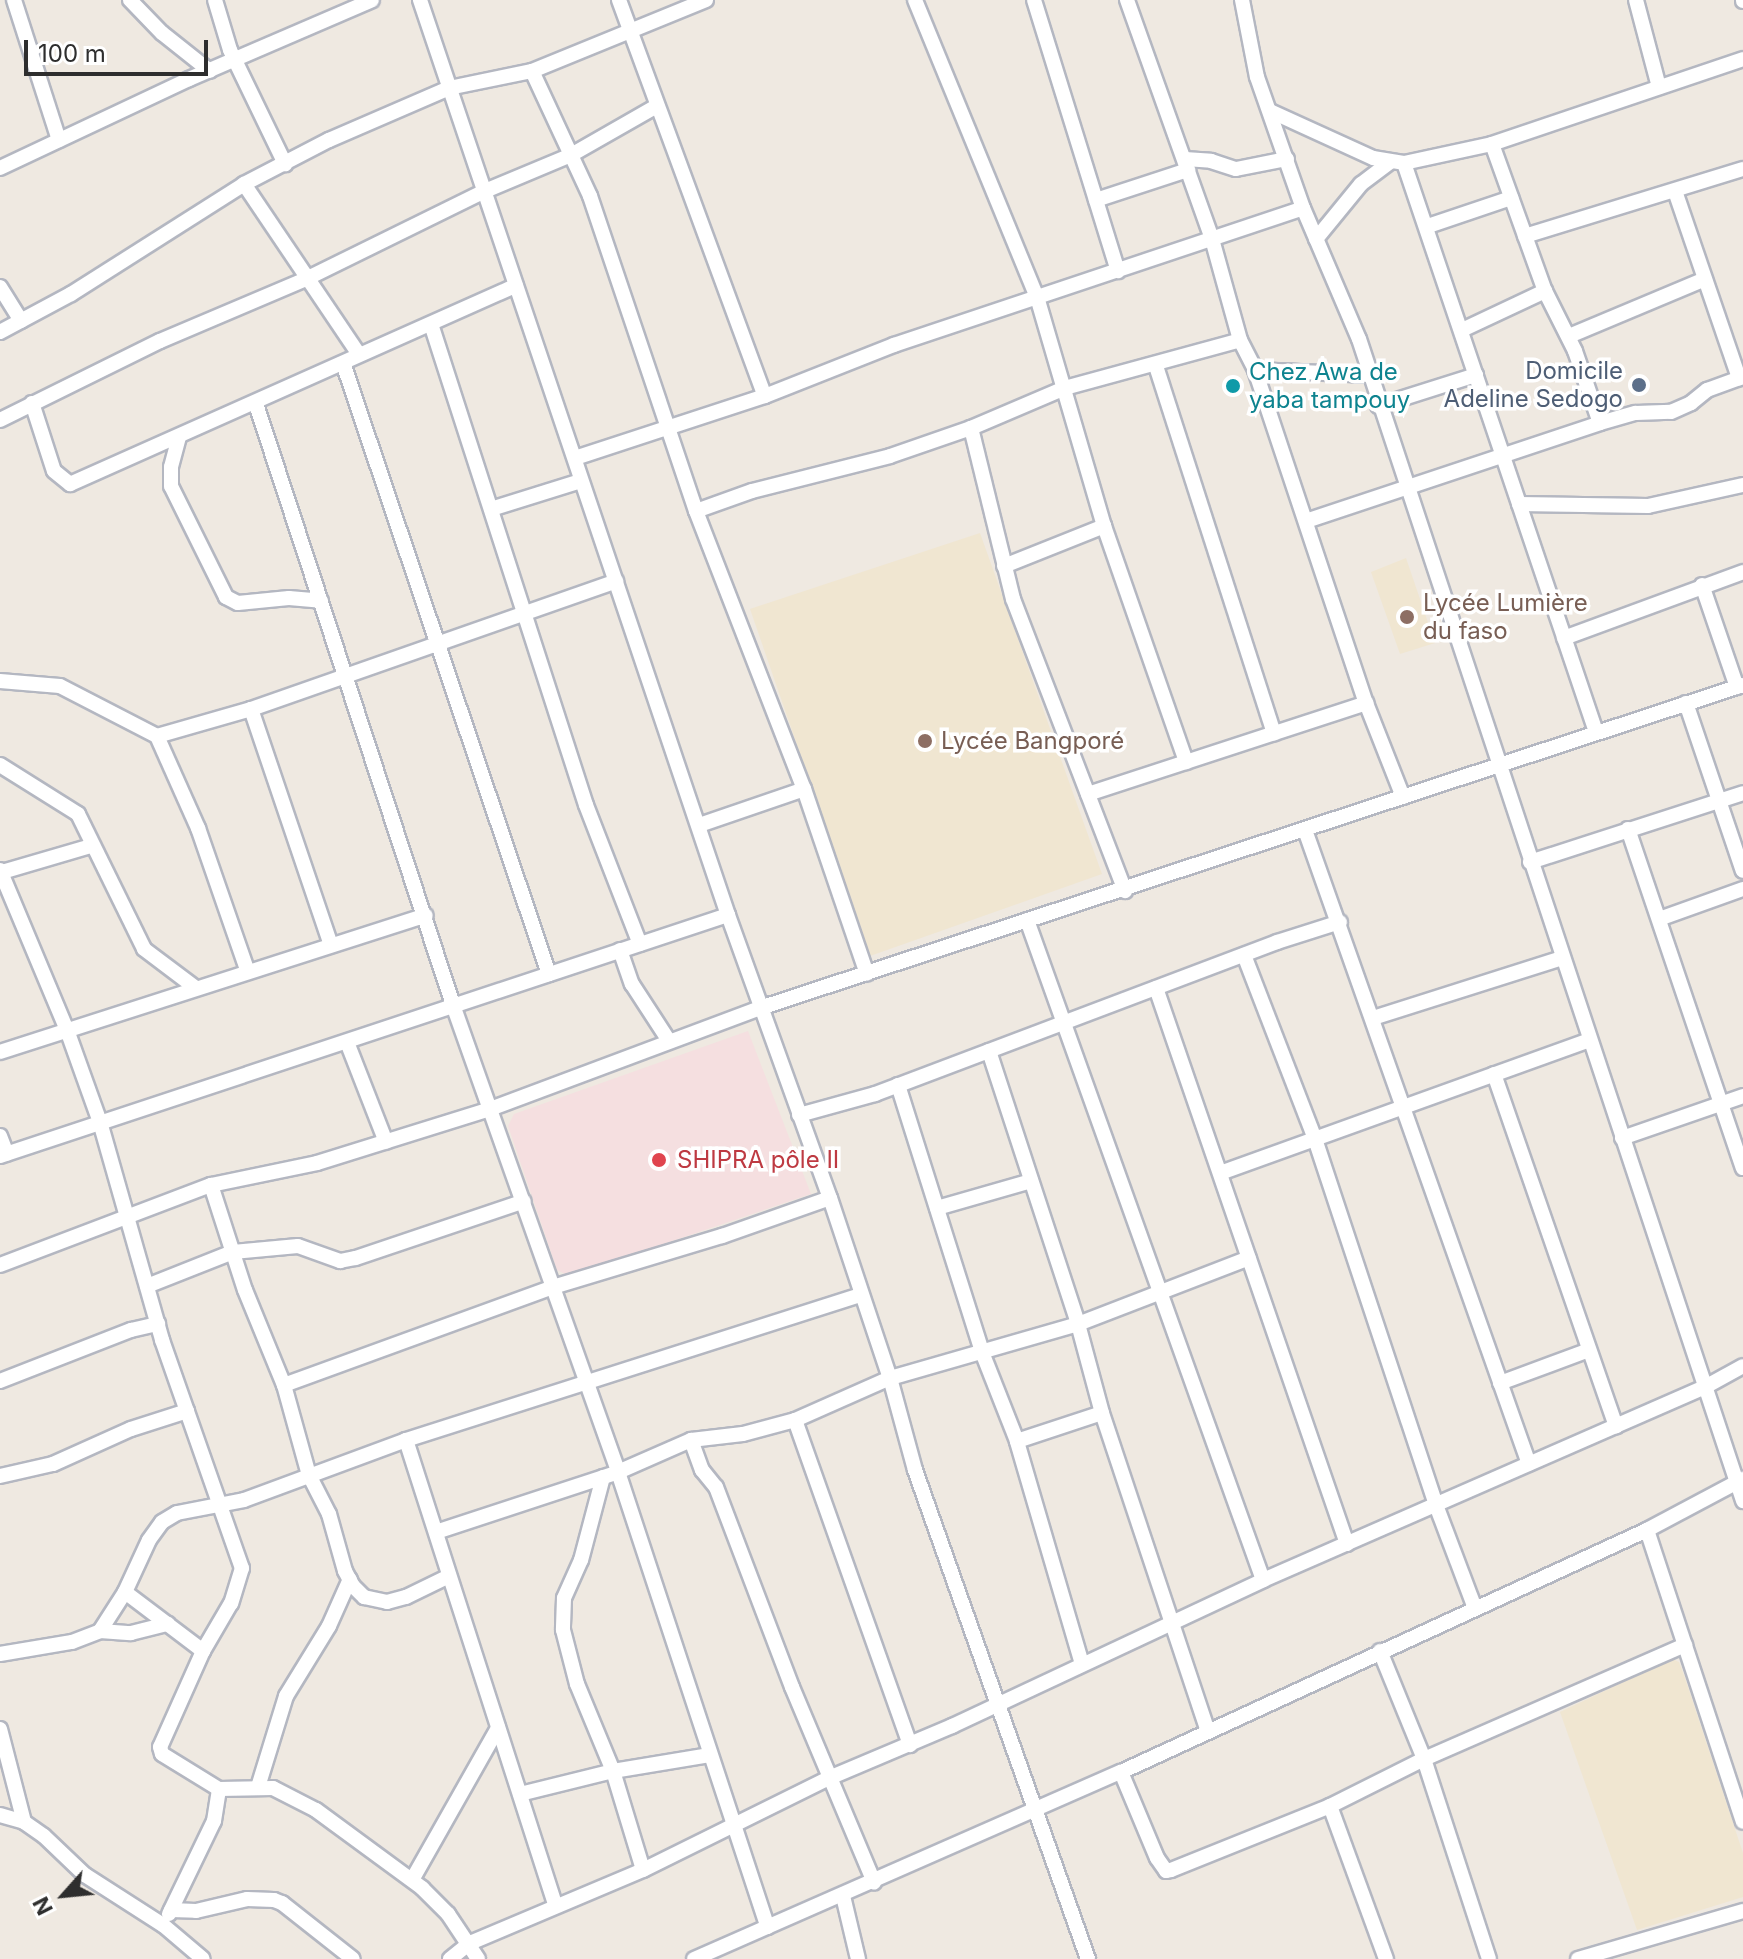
<!DOCTYPE html>
<html>
<head>
<meta charset="utf-8">
<style>
  body { margin:0 }
  #map { position:relative; width:1743px; height:1959px; overflow:hidden; background:#efe9e1; font-family:Inter,sans-serif }
  div>[style] { position:absolute }
  [style*='--x'] { left:calc(var(--x)*1px); top:calc(var(--y)*1px); width:calc(var(--w)*1px); rotate:calc(var(--a)*1deg) }
  .education>* { inset:0; background:#f0e6d1 }
  .medical>* { inset:0; background:#f5dfe0 }
  .roads { filter:drop-shadow(2px 0 #b4b7c1) drop-shadow(-2px 0 #b4b7c1) drop-shadow(0 2px #b4b7c1) drop-shadow(0 -2px #b4b7c1) }
  .street>* { height:14px; margin:-7px; padding:0 7px; transform-origin:7px; border-radius:7px; background:#fff }
  .dots>* { width:22px; height:22px; translate:-50% -50%; box-sizing:border-box; border:4px solid #fff; border-radius:50% }
  span { translate:-50% -50%; white-space:nowrap; text-align:center; line-height:1.15; -webkit-text-stroke:7px #fff; paint-order:stroke }
  .service-label { font-size:24px; color:#4e5e75 }
  .right { translate:-100% -50%; text-align:right }
  .culture-label { font-size:24px; color:#0d838f }
  .left { translate:0 -50%; text-align:left }
  .education-label { font-size:24px; color:#785e54 }
  .health-label { font-size:24px; color:#be3a42 }
  .north { position:absolute; left:24px; top:1855px; width:80px; height:80px; -webkit-text-stroke:6px #fff; paint-order:stroke; rotate:243deg; font-size:22px; font-weight:700; line-height:32px; text-align:center; color:#2e2e2e }
  .north::after { content:''; display:block; margin:auto; width:28px; height:36px; background:#2e2e2e; clip-path:polygon(50% 0,100% 100%,50% 72%,0 100%) }
  .scale { position:absolute; left:24px; top:40px; width:184px; height:36px; box-sizing:border-box; border:4px solid #2e2e2e; border-top:0; padding-left:10px; font-size:24px; line-height:28px; white-space:nowrap; color:#2e2e2e; -webkit-text-stroke:6px #fff; paint-order:stroke }
</style>
</head>
<body>
<div id="map">
  <div class="education">
    <div style="clip-path:polygon(980px 533px,1102px 874px,870px 956px,750px 609px)"></div>
    <div style="clip-path:polygon(1406px 558px,1435px 643px,1400px 654px,1371px 572px)"></div>
    <div style="clip-path:polygon(1672px 1659px,1679px 1662px,1685px 1678px,1743px 1853px,1743px 1897px,1637px 1930px,1560px 1712px)"></div>
  </div>
  <div class="medical">
    <div style="clip-path:polygon(748px 1031px,811px 1194px,569px 1276px,557px 1270px,508px 1126px,514px 1114px)"></div>
  </div>
  <div class="roads">
    <div class="street">
      <div style="--x:14;--y:0;--w:147;--a:72.2"></div>
      <div style="--x:130;--y:0;--w:46;--a:45.9"></div>
      <div style="--x:162;--y:33;--w:61;--a:38.4"></div>
      <div style="--x:215;--y:0;--w:52;--a:73.3"></div>
      <div style="--x:230;--y:50;--w:127;--a:64.2"></div>
      <div style="--x:420;--y:0;--w:965;--a:71.4"></div>
      <div style="--x:728;--y:915;--w:301;--a:70.2"></div>
      <div style="--x:830;--y:1198;--w:190;--a:71.6"></div>
      <div style="--x:890;--y:1378;--w:95;--a:74.8"></div>
      <div style="--x:915;--y:1470;--w:519;--a:70.52"></div>
      <div style="--x:619;--y:0;--w:422;--a:69.8"></div>
      <div style="--x:915;--y:0;--w:321;--a:67.7"></div>
      <div style="--x:1037;--y:297;--w:239;--a:73.7"></div>
      <div style="--x:1104;--y:526;--w:250;--a:70.8"></div>
      <div style="--x:1034;--y:0;--w:284;--a:72.8"></div>
      <div style="--x:1127;--y:0;--w:254;--a:70.4"></div>
      <div style="--x:1212;--y:239;--w:105;--a:74.5"></div>
      <div style="--x:1240;--y:340;--w:34;--a:63"></div>
      <div style="--x:1255;--y:370;--w:351;--a:71.6"></div>
      <div style="--x:1366;--y:703;--w:101;--a:68.5"></div>
      <div style="--x:1242;--y:0;--w:78;--a:79"></div>
      <div style="--x:1257;--y:77;--w:139;--a:70.7"></div>
      <div style="--x:1303;--y:208;--w:142;--a:66.9"></div>
      <div style="--x:1359;--y:339;--w:1224;--a:71.71"></div>
      <div style="--x:1636;--y:0;--w:90;--a:75.2"></div>
      <div style="--x:1743;--y:0;--w:1;--a:90"></div>
      <div style="--x:532;--y:71;--w:138;--a:65.1"></div>
      <div style="--x:590;--y:196;--w:332;--a:71.4"></div>
      <div style="--x:696;--y:511;--w:298;--a:68.8"></div>
      <div style="--x:804;--y:789;--w:195;--a:71.2"></div>
      <div style="--x:1270;--y:111;--w:113;--a:24.5"></div>
      <div style="--x:1373;--y:158;--w:31;--a:9"></div>
      <div style="--x:1404;--y:163;--w:90;--a:-12.2"></div>
      <div style="--x:1492;--y:144;--w:265;--a:-18.7"></div>
      <div style="--x:1492;--y:144;--w:156;--a:70.2"></div>
      <div style="--x:1545;--y:291;--w:67;--a:63.4"></div>
      <div style="--x:1575;--y:351;--w:76;--a:70.9"></div>
      <div style="--x:1185;--y:159;--w:26;--a:4"></div>
      <div style="--x:1211;--y:161;--w:26;--a:18"></div>
      <div style="--x:1236;--y:169;--w:52;--a:-11.1"></div>
      <div style="--x:1404;--y:163;--w:601;--a:71.35"></div>
      <div style="--x:0;--y:168;--w:209;--a:-25.2"></div>
      <div style="--x:189;--y:79;--w:199;--a:-23.3"></div>
      <div style="--x:244;--y:184;--w:204;--a:56"></div>
      <div style="--x:1675;--y:191;--w:198;--a:71.1"></div>
      <div style="--x:1096;--y:200;--w:97;--a:-18.1"></div>
      <div style="--x:1428;--y:226;--w:88;--a:-18.6"></div>
      <div style="--x:1525;--y:236;--w:228;--a:-17.1"></div>
      <div style="--x:1316;--y:239;--w:71;--a:-50.7"></div>
      <div style="--x:1361;--y:184;--w:35;--a:-37"></div>
      <div style="--x:0;--y:287;--w:40;--a:58"></div>
      <div style="--x:431;--y:324;--w:505;--a:72.14"></div>
      <div style="--x:586;--y:805;--w:149;--a:68.8"></div>
      <div style="--x:1462;--y:330;--w:92;--a:-25.2"></div>
      <div style="--x:0;--y:332;--w:81;--a:-28.2"></div>
      <div style="--x:71;--y:294;--w:205;--a:-32.4"></div>
      <div style="--x:244;--y:184;--w:96;--a:-27.4"></div>
      <div style="--x:329;--y:140;--w:131;--a:-23.4"></div>
      <div style="--x:449;--y:88;--w:85;--a:-11.6"></div>
      <div style="--x:532;--y:71;--w:188;--a:-22.2"></div>
      <div style="--x:1569;--y:336;--w:147;--a:-22.7"></div>
      <div style="--x:343;--y:363;--w:645;--a:71.37"></div>
      <div style="--x:1156;--y:366;--w:386;--a:72.2"></div>
      <div style="--x:1255;--y:370;--w:115;--a:2.5"></div>
      <div style="--x:32;--y:403;--w:71;--a:72.1"></div>
      <div style="--x:54;--y:471;--w:21;--a:39"></div>
      <div style="--x:70;--y:484;--w:488;--a:-24"></div>
      <div style="--x:256;--y:404;--w:632;--a:71.85"></div>
      <div style="--x:453;--y:1005;--w:495;--a:70.5"></div>
      <div style="--x:618;--y:1472;--w:479;--a:71.8"></div>
      <div style="--x:1378;--y:406;--w:103;--a:-17.6"></div>
      <div style="--x:0;--y:420;--w:178;--a:-26.3"></div>
      <div style="--x:160;--y:341;--w:159;--a:-23"></div>
      <div style="--x:306;--y:279;--w:199;--a:-26.2"></div>
      <div style="--x:485;--y:191;--w:93;--a:-22.7"></div>
      <div style="--x:571;--y:155;--w:99;--a:-29.7"></div>
      <div style="--x:971;--y:428;--w:176;--a:76.2"></div>
      <div style="--x:1013;--y:599;--w:313;--a:69"></div>
      <div style="--x:179;--y:437;--w:31;--a:105"></div>
      <div style="--x:171;--y:467;--w:19;--a:90"></div>
      <div style="--x:171;--y:486;--w:124;--a:63.6"></div>
      <div style="--x:226;--y:597;--w:13;--a:27"></div>
      <div style="--x:238;--y:603;--w:51;--a:-5.6"></div>
      <div style="--x:289;--y:598;--w:32;--a:5"></div>
      <div style="--x:575;--y:458;--w:200;--a:-18.1"></div>
      <div style="--x:765;--y:396;--w:139;--a:-21.6"></div>
      <div style="--x:894;--y:345;--w:431;--a:-18.5"></div>
      <div style="--x:1519;--y:504;--w:129;--a:0.9"></div>
      <div style="--x:1648;--y:506;--w:97;--a:-12.5"></div>
      <div style="--x:491;--y:509;--w:94;--a:-17.3"></div>
      <div style="--x:696;--y:511;--w:59;--a:-19.7"></div>
      <div style="--x:752;--y:491;--w:142;--a:-14.2"></div>
      <div style="--x:890;--y:456;--w:86;--a:-19.1"></div>
      <div style="--x:971;--y:428;--w:102;--a:-23.1"></div>
      <div style="--x:1065;--y:388;--w:181;--a:-15.3"></div>
      <div style="--x:1306;--y:521;--w:310;--a:-18.4"></div>
      <div style="--x:1600;--y:423;--w:37;--a:-16"></div>
      <div style="--x:1636;--y:413;--w:35;--a:-2"></div>
      <div style="--x:1671;--y:412;--w:22;--a:-24"></div>
      <div style="--x:1691;--y:403;--w:21;--a:-39"></div>
      <div style="--x:1707;--y:390;--w:38;--a:-20"></div>
      <div style="--x:1004;--y:566;--w:108;--a:-21.8"></div>
      <div style="--x:1702;--y:585;--w:108;--a:71.1"></div>
      <div style="--x:1564;--y:638;--w:191;--a:-20.2"></div>
      <div style="--x:0;--y:681;--w:60;--a:4.8"></div>
      <div style="--x:60;--y:686;--w:109;--a:27.3"></div>
      <div style="--x:157;--y:736;--w:101;--a:66"></div>
      <div style="--x:198;--y:828;--w:152;--a:70.9"></div>
      <div style="--x:1686;--y:703;--w:177;--a:71.3"></div>
      <div style="--x:251;--y:709;--w:249;--a:71.3"></div>
      <div style="--x:157;--y:736;--w:98;--a:-16"></div>
      <div style="--x:251;--y:709;--w:387;--a:-19.3"></div>
      <div style="--x:0;--y:765;--w:92;--a:32.1"></div>
      <div style="--x:78;--y:814;--w:150;--a:63.9"></div>
      <div style="--x:144;--y:949;--w:65;--a:36.9"></div>
      <div style="--x:1088;--y:794;--w:293;--a:-18.1"></div>
      <div style="--x:699;--y:825;--w:111;--a:-18.9"></div>
      <div style="--x:1628;--y:829;--w:358;--a:71.3"></div>
      <div style="--x:1305;--y:830;--w:672;--a:70.54"></div>
      <div style="--x:1530;--y:862;--w:224;--a:-17.9"></div>
      <div style="--x:0;--y:870;--w:173;--a:67.3"></div>
      <div style="--x:67;--y:1030;--w:98;--a:70.3"></div>
      <div style="--x:100;--y:1122;--w:227;--a:74.1"></div>
      <div style="--x:162;--y:1340;--w:242;--a:70.7"></div>
      <div style="--x:242;--y:1568;--w:37;--a:107"></div>
      <div style="--x:231;--y:1603;--w:56;--a:120.3"></div>
      <div style="--x:203;--y:1651;--w:105;--a:114.1"></div>
      <div style="--x:160;--y:1747;--w:7;--a:74"></div>
      <div style="--x:162;--y:1754;--w:67;--a:31.6"></div>
      <div style="--x:219;--y:1789;--w:54;--a:-1.1"></div>
      <div style="--x:273;--y:1788;--w:48;--a:27.1"></div>
      <div style="--x:316;--y:1810;--w:132;--a:36.3"></div>
      <div style="--x:422;--y:1888;--w:37;--a:45"></div>
      <div style="--x:448;--y:1914;--w:54;--a:56.3"></div>
      <div style="--x:2;--y:872;--w:93;--a:-16.3"></div>
      <div style="--x:1659;--y:919;--w:89;--a:-19.7"></div>
      <div style="--x:1027;--y:920;--w:701;--a:70.32"></div>
      <div style="--x:620;--y:950;--w:36;--a:71"></div>
      <div style="--x:632;--y:984;--w:68;--a:57"></div>
      <div style="--x:1244;--y:955;--w:197;--a:68.9"></div>
      <div style="--x:1315;--y:1139;--w:385;--a:71.7"></div>
      <div style="--x:1436;--y:1505;--w:110;--a:69.3"></div>
      <div style="--x:1156;--y:988;--w:588;--a:71.04"></div>
      <div style="--x:1373;--y:1018;--w:198;--a:-17.6"></div>
      <div style="--x:347;--y:1042;--w:107;--a:68.7"></div>
      <div style="--x:989;--y:1051;--w:287;--a:71.9"></div>
      <div style="--x:1078;--y:1324;--w:92;--a:74.9"></div>
      <div style="--x:1102;--y:1413;--w:335;--a:71.6"></div>
      <div style="--x:0;--y:1052;--w:447;--a:-17.8"></div>
      <div style="--x:1494;--y:1074;--w:373;--a:70.9"></div>
      <div style="--x:898;--y:1085;--w:280;--a:72.5"></div>
      <div style="--x:982;--y:1352;--w:96;--a:68.5"></div>
      <div style="--x:799;--y:1115;--w:79;--a:-15.4"></div>
      <div style="--x:875;--y:1094;--w:430;--a:-20.7"></div>
      <div style="--x:1277;--y:942;--w:66;--a:-17.6"></div>
      <div style="--x:0;--y:1136;--w:19;--a:69"></div>
      <div style="--x:1622;--y:1138;--w:128;--a:-19.1"></div>
      <div style="--x:0;--y:1156;--w:767;--a:-18.32"></div>
      <div style="--x:1223;--y:1172;--w:389;--a:-19.8"></div>
      <div style="--x:211;--y:1185;--w:110;--a:72.1"></div>
      <div style="--x:245;--y:1290;--w:103;--a:67.7"></div>
      <div style="--x:284;--y:1385;--w:93;--a:74.5"></div>
      <div style="--x:309;--y:1475;--w:44;--a:62.9"></div>
      <div style="--x:329;--y:1514;--w:59;--a:74.3"></div>
      <div style="--x:345;--y:1571;--w:17;--a:62"></div>
      <div style="--x:353;--y:1586;--w:16;--a:45"></div>
      <div style="--x:364;--y:1597;--w:24;--a:12"></div>
      <div style="--x:387;--y:1602;--w:20;--a:-15"></div>
      <div style="--x:406;--y:1597;--w:48;--a:-26"></div>
      <div style="--x:937;--y:1208;--w:98;--a:-16"></div>
      <div style="--x:0;--y:1265;--w:226;--a:-20.8"></div>
      <div style="--x:211;--y:1185;--w:108;--a:-11.7"></div>
      <div style="--x:317;--y:1163;--w:181;--a:-17.3"></div>
      <div style="--x:490;--y:1109;--w:291;--a:-20.5"></div>
      <div style="--x:763;--y:1007;--w:1032;--a:-18.19"></div>
      <div style="--x:147;--y:1286;--w:92;--a:-21.6"></div>
      <div style="--x:233;--y:1252;--w:65;--a:-5.3"></div>
      <div style="--x:298;--y:1246;--w:45;--a:19.7"></div>
      <div style="--x:340;--y:1261;--w:16;--a:-11"></div>
      <div style="--x:356;--y:1258;--w:177;--a:-18.7"></div>
      <div style="--x:0;--y:1381;--w:141;--a:-21.3"></div>
      <div style="--x:131;--y:1330;--w:28;--a:-13"></div>
      <div style="--x:1500;--y:1383;--w:95;--a:-20.3"></div>
      <div style="--x:284;--y:1385;--w:286;--a:-20"></div>
      <div style="--x:553;--y:1287;--w:177;--a:-16.8"></div>
      <div style="--x:722;--y:1236;--w:114;--a:-19.4"></div>
      <div style="--x:795;--y:1420;--w:345;--a:70.5"></div>
      <div style="--x:406;--y:1440;--w:488;--a:72.2"></div>
      <div style="--x:691;--y:1440;--w:32;--a:70"></div>
      <div style="--x:702;--y:1470;--w:22;--a:51"></div>
      <div style="--x:716;--y:1487;--w:214;--a:69.2"></div>
      <div style="--x:792;--y:1687;--w:212;--a:67.2"></div>
      <div style="--x:0;--y:1476;--w:54;--a:-12.8"></div>
      <div style="--x:53;--y:1464;--w:85;--a:-24.2"></div>
      <div style="--x:131;--y:1429;--w:59;--a:-17.8"></div>
      <div style="--x:603;--y:1477;--w:86;--a:104.8"></div>
      <div style="--x:581;--y:1560;--w:42;--a:114.1"></div>
      <div style="--x:564;--y:1598;--w:32;--a:92"></div>
      <div style="--x:563;--y:1630;--w:56;--a:75.5"></div>
      <div style="--x:577;--y:1684;--w:94;--a:67.5"></div>
      <div style="--x:613;--y:1771;--w:103;--a:73.1"></div>
      <div style="--x:1647;--y:1530;--w:307;--a:71.8"></div>
      <div style="--x:436;--y:1532;--w:192;--a:-18.2"></div>
      <div style="--x:618;--y:1472;--w:80;--a:-23.7"></div>
      <div style="--x:691;--y:1440;--w:52;--a:-6.6"></div>
      <div style="--x:743;--y:1434;--w:54;--a:-15.1"></div>
      <div style="--x:795;--y:1420;--w:104;--a:-23.9"></div>
      <div style="--x:890;--y:1378;--w:196;--a:-16"></div>
      <div style="--x:1078;--y:1324;--w:183;--a:-21.1"></div>
      <div style="--x:125;--y:1592;--w:98;--a:37.1"></div>
      <div style="--x:100;--y:1631;--w:31;--a:4"></div>
      <div style="--x:131;--y:1633;--w:38;--a:-14"></div>
      <div style="--x:1380;--y:1651;--w:117;--a:67.8"></div>
      <div style="--x:1424;--y:1759;--w:210;--a:72"></div>
      <div style="--x:0;--y:1654;--w:73;--a:-9.5"></div>
      <div style="--x:72;--y:1642;--w:30;--a:-21"></div>
      <div style="--x:100;--y:1631;--w:46;--a:-57.3"></div>
      <div style="--x:125;--y:1592;--w:57;--a:-65.2"></div>
      <div style="--x:149;--y:1540;--w:22;--a:-54"></div>
      <div style="--x:162;--y:1522;--w:17;--a:-31"></div>
      <div style="--x:177;--y:1513;--w:68;--a:-11"></div>
      <div style="--x:244;--y:1500;--w:173;--a:-20.3"></div>
      <div style="--x:406;--y:1440;--w:476;--a:-17.7"></div>
      <div style="--x:1082;--y:1664;--w:232;--a:-106.3"></div>
      <div style="--x:1017;--y:1441;--w:89;--a:-18.2"></div>
      <div style="--x:0;--y:1729;--w:96;--a:75.5"></div>
      <div style="--x:1121;--y:1772;--w:93;--a:67.3"></div>
      <div style="--x:1157;--y:1858;--w:16;--a:55"></div>
      <div style="--x:1166;--y:1871;--w:5;--a:-11"></div>
      <div style="--x:1171;--y:1870;--w:171;--a:-21.9"></div>
      <div style="--x:1330;--y:1806;--w:105;--a:-26.6"></div>
      <div style="--x:1424;--y:1759;--w:285;--a:-23.6"></div>
      <div style="--x:258;--y:1787;--w:95;--a:-72.9"></div>
      <div style="--x:286;--y:1696;--w:82;--a:-58.4"></div>
      <div style="--x:329;--y:1626;--w:51;--a:-65.9"></div>
      <div style="--x:520;--y:1794;--w:96;--a:-13.9"></div>
      <div style="--x:613;--y:1771;--w:98;--a:-9.4"></div>
      <div style="--x:1330;--y:1806;--w:163;--a:69.9"></div>
      <div style="--x:0;--y:1815;--w:25;--a:16"></div>
      <div style="--x:24;--y:1822;--w:24;--a:35"></div>
      <div style="--x:44;--y:1836;--w:57;--a:43.6"></div>
      <div style="--x:85;--y:1875;--w:93;--a:32.7"></div>
      <div style="--x:163;--y:1925;--w:52;--a:40.4"></div>
      <div style="--x:412;--y:1880;--w:175;--a:-60.5"></div>
      <div style="--x:843;--y:1896;--w:65;--a:76.6"></div>
      <div style="--x:171;--y:1910;--w:25;--a:2"></div>
      <div style="--x:196;--y:1911;--w:52;--a:-13.2"></div>
      <div style="--x:247;--y:1899;--w:27;--a:2"></div>
      <div style="--x:274;--y:1900;--w:9;--a:21"></div>
      <div style="--x:282;--y:1903;--w:90;--a:38.3"></div>
      <div style="--x:169;--y:1914;--w:103;--a:-64.2"></div>
      <div style="--x:214;--y:1821;--w:32;--a:-81"></div>
      <div style="--x:450;--y:1959;--w:26;--a:-39"></div>
      <div style="--x:470;--y:1943;--w:188;--a:-22.9"></div>
      <div style="--x:643;--y:1870;--w:208;--a:-26.3"></div>
      <div style="--x:829;--y:1778;--w:134;--a:-22.9"></div>
      <div style="--x:952;--y:1726;--w:344;--a:-25.1"></div>
      <div style="--x:1263;--y:1580;--w:482;--a:-23.6"></div>
      <div style="--x:1705;--y:1387;--w:43;--a:-28.9"></div>
      <div style="--x:694;--y:1959;--w:466;--a:-23.7"></div>
      <div style="--x:1121;--y:1772;--w:579;--a:-24.71"></div>
      <div style="--x:1647;--y:1530;--w:109;--a:-28"></div>
      <div style="--x:1578;--y:1959;--w:172;--a:-16.2"></div>
    </div>
  </div>
  <div class="dots">
    <div style="left:1639px;top:385px;background:#5c6f8a"></div>
    <div style="left:1233px;top:386px;background:#0f9aa8"></div>
    <div style="left:1407px;top:617px;background:#8d6e63"></div>
    <div style="left:925px;top:741px;background:#8d6e63"></div>
    <div style="left:659px;top:1160px;background:#e0444e"></div>
  </div>
  <div class="service-label">
    <span class="right" style="left:1623px;top:385px">Domicile<br>Adeline Sedogo</span>
  </div>
  <div class="culture-label">
    <span class="left" style="left:1249px;top:386px">Chez Awa de<br>yaba tampouy</span>
  </div>
  <div class="education-label">
    <span class="left" style="left:1423px;top:617px">Lycée Lumière<br>du faso</span>
    <span class="left" style="left:941px;top:741px">Lycée Bangporé</span>
  </div>
  <div class="health-label">
    <span class="left" style="left:677px;top:1160px">SHIPRA pôle II</span>
  </div>
  <div class="north">N</div>
  <div class="scale">100 m</div>
</div>
</body>
</html>
